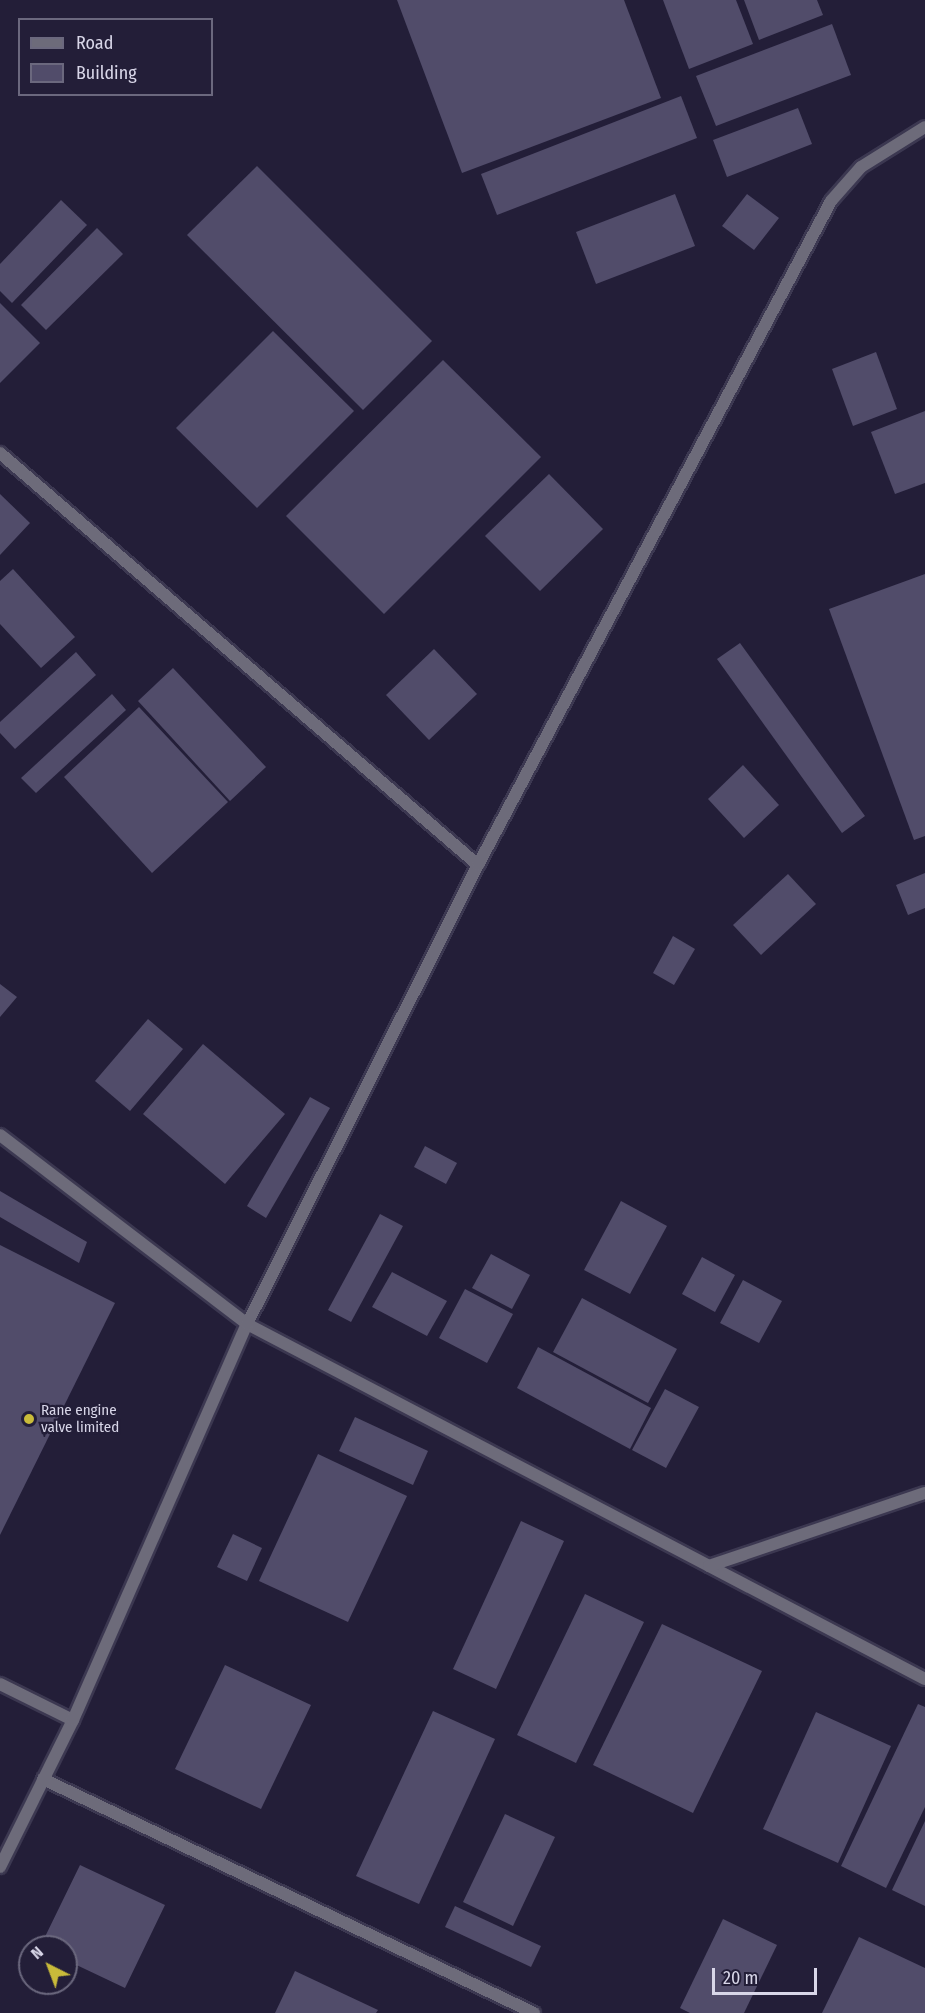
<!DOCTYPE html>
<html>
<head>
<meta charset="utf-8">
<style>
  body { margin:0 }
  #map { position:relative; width:925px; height:2013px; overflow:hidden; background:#231e38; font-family:"Fira Sans Condensed",sans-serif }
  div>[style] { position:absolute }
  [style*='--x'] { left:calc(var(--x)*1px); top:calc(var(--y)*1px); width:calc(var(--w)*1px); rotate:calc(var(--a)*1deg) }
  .building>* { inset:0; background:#514c6a }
  .roads { filter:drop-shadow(2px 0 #3c3851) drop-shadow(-2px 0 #3c3851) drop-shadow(0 2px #3c3851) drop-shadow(0 -2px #3c3851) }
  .street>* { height:12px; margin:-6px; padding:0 6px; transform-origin:6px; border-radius:6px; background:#6d6b7a }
  .dots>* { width:16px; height:16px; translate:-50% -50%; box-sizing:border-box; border:3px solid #231e38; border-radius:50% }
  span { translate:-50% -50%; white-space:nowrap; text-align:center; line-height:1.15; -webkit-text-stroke:4.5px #231e38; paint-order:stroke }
  .poi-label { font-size:15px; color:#d8d6e8 }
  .left { translate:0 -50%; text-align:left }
  .legend { position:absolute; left:18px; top:18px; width:195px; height:78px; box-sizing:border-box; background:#231e38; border:2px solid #6b687e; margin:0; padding:8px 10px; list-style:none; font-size:18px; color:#d8d6e8 }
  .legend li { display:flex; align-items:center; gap:12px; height:30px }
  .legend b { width:30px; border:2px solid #6b687e }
  .north { position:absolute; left:18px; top:1935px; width:60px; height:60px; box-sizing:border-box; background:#231e38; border:2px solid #6b687e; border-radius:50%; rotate:318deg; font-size:16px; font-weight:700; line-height:24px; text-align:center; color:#d8d6e8 }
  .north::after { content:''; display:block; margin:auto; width:21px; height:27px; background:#c9bb3a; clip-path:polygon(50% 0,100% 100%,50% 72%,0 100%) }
  .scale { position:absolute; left:712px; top:1968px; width:105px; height:27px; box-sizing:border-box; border:3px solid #d8d6e8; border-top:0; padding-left:8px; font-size:18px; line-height:21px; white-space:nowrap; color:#d8d6e8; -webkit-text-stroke:4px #231e38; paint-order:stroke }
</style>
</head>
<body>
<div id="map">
  <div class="building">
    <div style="clip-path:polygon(397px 0,624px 0,661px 98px,462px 173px)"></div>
    <div style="clip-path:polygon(663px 0,736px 0,753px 44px,689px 69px)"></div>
    <div style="clip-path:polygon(744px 0,817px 0,823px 15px,759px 40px)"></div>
    <div style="clip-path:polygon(832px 24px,851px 75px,716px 126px,696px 76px)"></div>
    <div style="clip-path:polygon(681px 96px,697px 138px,497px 215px,481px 174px)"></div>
    <div style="clip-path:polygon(798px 108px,812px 144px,727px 177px,713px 140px)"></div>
    <div style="clip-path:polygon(257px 166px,432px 341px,363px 410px,187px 235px)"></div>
    <div style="clip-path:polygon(675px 194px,695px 246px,596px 284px,576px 232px)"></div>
    <div style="clip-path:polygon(747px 194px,779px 218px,754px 250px,722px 226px)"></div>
    <div style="clip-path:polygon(61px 200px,87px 225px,12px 303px,0 291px,0 264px)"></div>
    <div style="clip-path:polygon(97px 228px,123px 254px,46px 330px,21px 305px)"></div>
    <div style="clip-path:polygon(0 303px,40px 343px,0 383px)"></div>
    <div style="clip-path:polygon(273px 331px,354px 411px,257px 508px,176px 428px)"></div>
    <div style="clip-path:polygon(876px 352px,897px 409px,853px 426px,832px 369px)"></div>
    <div style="clip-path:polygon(443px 360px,541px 457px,384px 614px,286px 516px)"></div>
    <div style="clip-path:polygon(925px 411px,925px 483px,895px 494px,871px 432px)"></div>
    <div style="clip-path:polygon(549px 474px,603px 529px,540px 591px,485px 536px)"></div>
    <div style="clip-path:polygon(0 494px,30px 523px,0 555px)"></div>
    <div style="clip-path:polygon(13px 569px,75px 637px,41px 668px,0 624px,0 581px)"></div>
    <div style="clip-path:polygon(925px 574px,925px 836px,914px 840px,829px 609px)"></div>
    <div style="clip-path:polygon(740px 643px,865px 816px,842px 833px,717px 659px)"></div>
    <div style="clip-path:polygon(434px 649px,477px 694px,429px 740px,386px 695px)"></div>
    <div style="clip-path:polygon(76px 652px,96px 675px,15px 749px,0 733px,0 722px)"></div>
    <div style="clip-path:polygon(173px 668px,266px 767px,230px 801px,138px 701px)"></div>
    <div style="clip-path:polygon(112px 694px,126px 710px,36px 793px,21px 778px)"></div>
    <div style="clip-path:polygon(139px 707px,228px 802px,152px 873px,64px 777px)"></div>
    <div style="clip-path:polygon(743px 765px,779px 805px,744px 838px,708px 799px)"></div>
    <div style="clip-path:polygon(925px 873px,925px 908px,908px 915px,896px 885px)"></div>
    <div style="clip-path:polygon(788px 874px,816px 904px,761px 955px,733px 925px)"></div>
    <div style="clip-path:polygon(673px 936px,695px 949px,674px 985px,653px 973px)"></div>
    <div style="clip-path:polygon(0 984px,17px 997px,0 1017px)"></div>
    <div style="clip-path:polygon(148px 1019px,183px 1049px,130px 1111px,95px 1081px)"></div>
    <div style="clip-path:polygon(203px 1044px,285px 1114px,225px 1184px,143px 1114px)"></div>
    <div style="clip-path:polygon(310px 1097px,330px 1108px,266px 1218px,247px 1206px)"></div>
    <div style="clip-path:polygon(425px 1146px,457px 1163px,446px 1184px,414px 1167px)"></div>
    <div style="clip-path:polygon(0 1191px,87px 1242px,79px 1263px,0 1217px)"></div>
    <div style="clip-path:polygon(621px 1201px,667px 1226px,630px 1294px,584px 1270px)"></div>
    <div style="clip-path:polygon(380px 1214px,403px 1226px,351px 1322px,328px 1310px)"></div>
    <div style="clip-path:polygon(0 1245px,115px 1303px,0 1535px)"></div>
    <div style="clip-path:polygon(491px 1254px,530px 1275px,512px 1309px,472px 1288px)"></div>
    <div style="clip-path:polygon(702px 1257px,735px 1275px,715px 1312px,682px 1294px)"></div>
    <div style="clip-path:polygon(392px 1272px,447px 1301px,427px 1336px,372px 1307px)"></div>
    <div style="clip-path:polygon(743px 1280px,782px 1301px,759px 1343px,720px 1323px)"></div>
    <div style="clip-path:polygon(465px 1289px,513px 1314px,487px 1363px,439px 1338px)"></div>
    <div style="clip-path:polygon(582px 1298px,677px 1349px,648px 1403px,553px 1352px)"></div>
    <div style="clip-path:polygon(538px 1347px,651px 1408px,630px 1449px,517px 1388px)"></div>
    <div style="clip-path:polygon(665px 1389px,699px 1407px,666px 1468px,632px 1450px)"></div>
    <div style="clip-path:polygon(355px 1417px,428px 1451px,413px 1485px,339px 1451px)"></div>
    <div style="clip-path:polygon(318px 1454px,407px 1496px,348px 1622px,259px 1581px)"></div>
    <div style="clip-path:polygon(521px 1521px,564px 1541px,496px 1689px,453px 1669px)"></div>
    <div style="clip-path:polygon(233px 1534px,262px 1548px,247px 1581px,217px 1567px)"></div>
    <div style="clip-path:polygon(585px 1594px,644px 1622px,576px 1763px,517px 1735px)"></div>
    <div style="clip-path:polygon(662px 1624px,762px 1671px,693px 1813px,593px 1765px)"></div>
    <div style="clip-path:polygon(225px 1665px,311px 1705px,261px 1809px,175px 1769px)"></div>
    <div style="clip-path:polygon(918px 1704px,925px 1707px,925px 1807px,886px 1888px,841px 1866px)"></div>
    <div style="clip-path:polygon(433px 1711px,495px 1739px,419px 1904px,356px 1876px)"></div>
    <div style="clip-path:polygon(816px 1712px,891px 1746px,838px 1863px,763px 1829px)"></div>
    <div style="clip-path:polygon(505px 1814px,555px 1837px,513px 1926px,463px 1902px)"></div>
    <div style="clip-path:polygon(925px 1821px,925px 1906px,892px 1890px)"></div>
    <div style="clip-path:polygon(80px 1865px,165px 1905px,125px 1988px,66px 1960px,66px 1947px,40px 1947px)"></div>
    <div style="clip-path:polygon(455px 1906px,541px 1946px,531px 1967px,445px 1927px)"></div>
    <div style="clip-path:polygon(723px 1919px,777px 1945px,744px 2013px,690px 2013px,680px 2008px)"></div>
    <div style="clip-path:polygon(859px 1937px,925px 1968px,925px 2013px,822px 2013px)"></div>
    <div style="clip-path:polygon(295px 1971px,378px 2010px,376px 2013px,275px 2013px)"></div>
  </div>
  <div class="roads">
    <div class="street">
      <div style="--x:0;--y:453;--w:631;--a:40.76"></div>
      <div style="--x:0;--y:1135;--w:311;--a:37.4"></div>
      <div style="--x:247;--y:1324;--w:765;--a:27.64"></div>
      <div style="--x:709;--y:1566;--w:228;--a:-18.7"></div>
      <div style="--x:0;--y:1684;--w:81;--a:26.3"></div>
      <div style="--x:43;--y:1779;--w:544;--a:25.48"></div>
      <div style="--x:0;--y:1867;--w:164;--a:-63.6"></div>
      <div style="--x:73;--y:1720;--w:433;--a:-66.3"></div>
      <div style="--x:247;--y:1324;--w:514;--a:-63.29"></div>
      <div style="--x:478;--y:865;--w:752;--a:-62"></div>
      <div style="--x:831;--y:201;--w:45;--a:-48.6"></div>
      <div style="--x:861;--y:167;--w:75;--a:-32"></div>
    </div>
  </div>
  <div class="dots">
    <div style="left:29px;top:1419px;background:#c9bb3a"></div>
  </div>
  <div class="poi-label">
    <span class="left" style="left:41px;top:1419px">Rane engine<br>valve limited</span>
  </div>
  <ul class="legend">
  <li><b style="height:8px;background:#6d6b7a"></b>Road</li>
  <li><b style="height:16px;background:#514c6a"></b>Building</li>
  </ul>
  <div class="north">N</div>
  <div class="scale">20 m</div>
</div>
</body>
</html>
